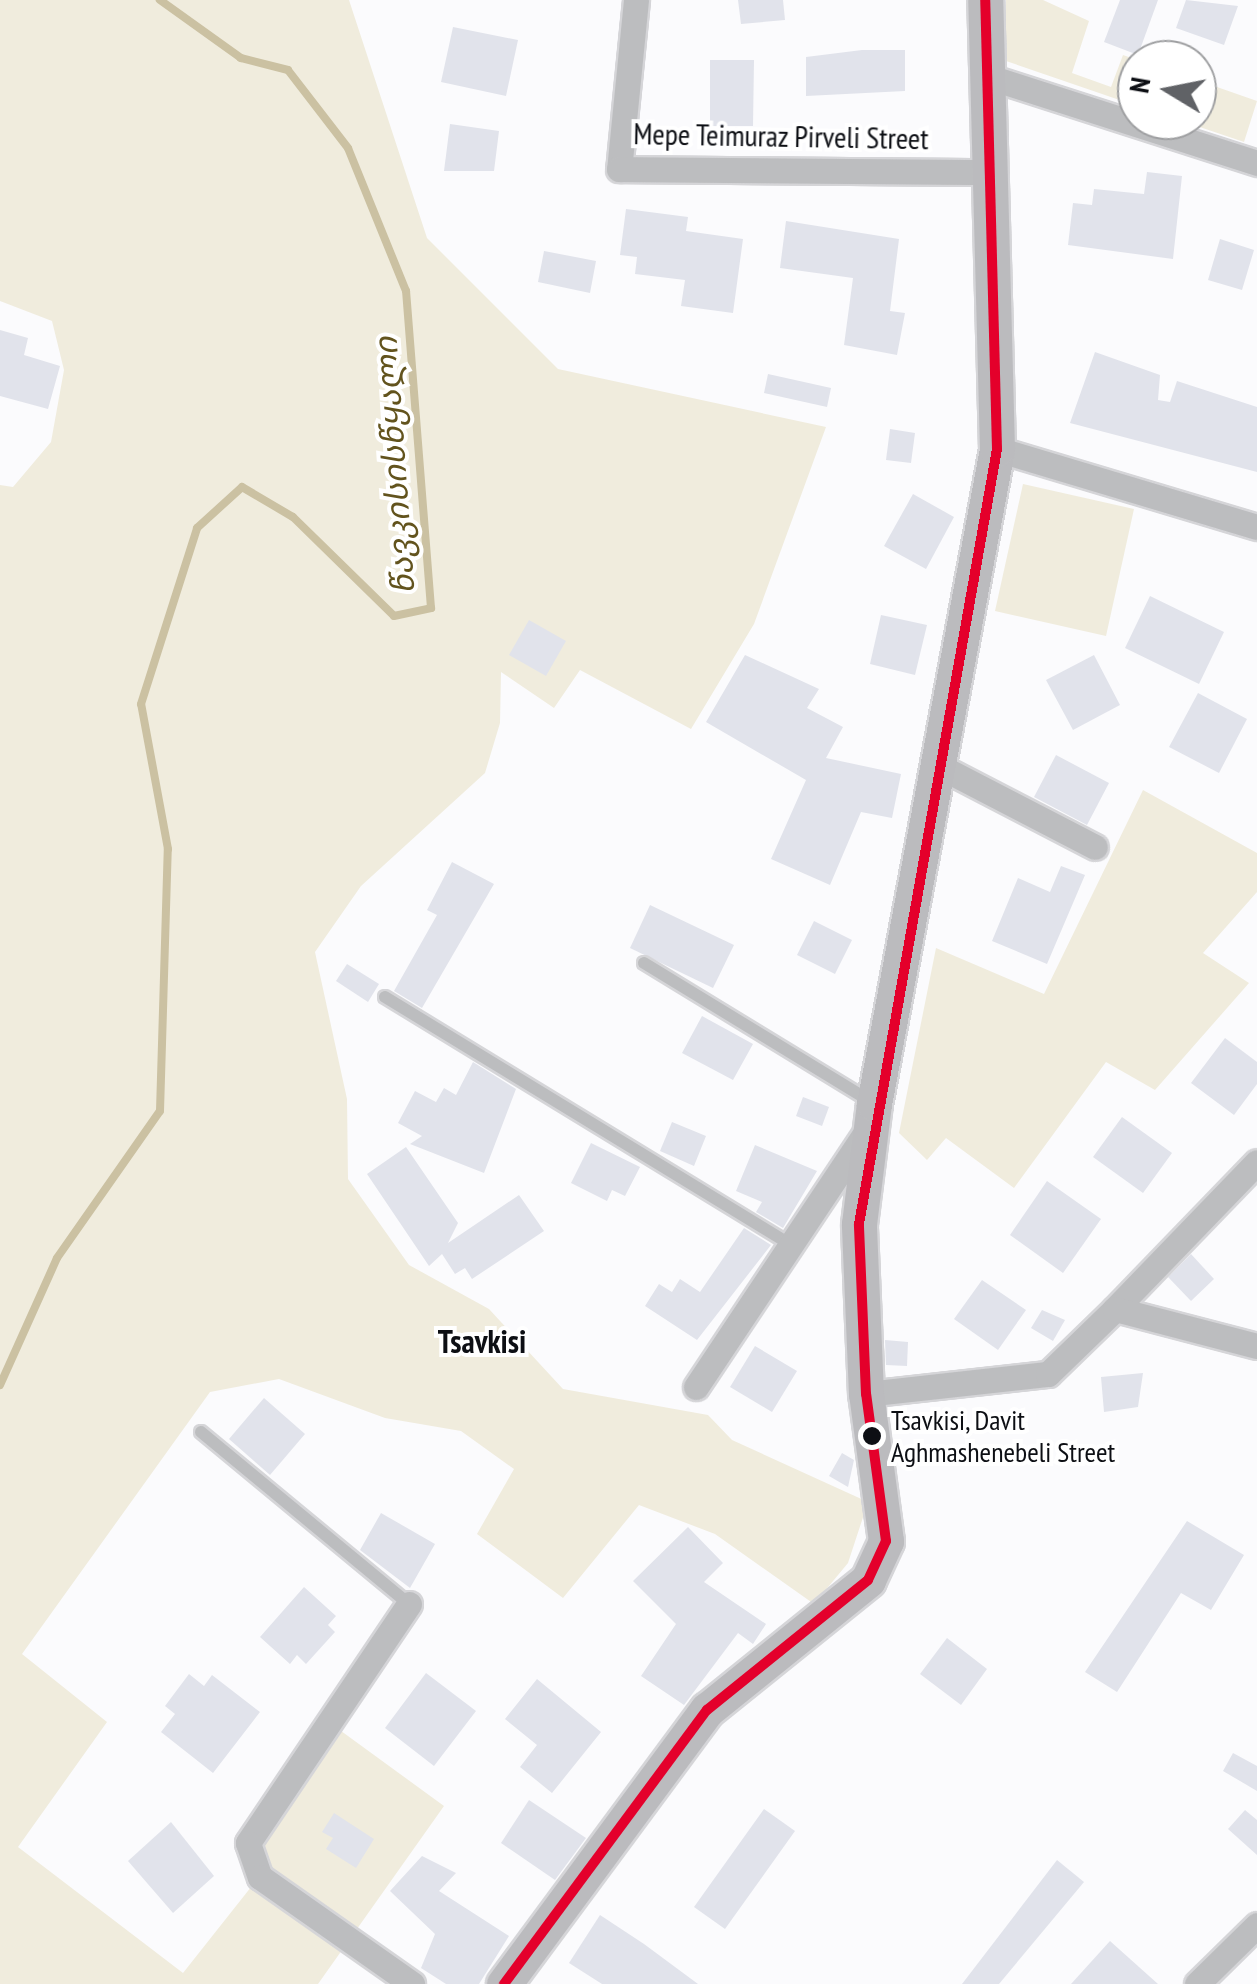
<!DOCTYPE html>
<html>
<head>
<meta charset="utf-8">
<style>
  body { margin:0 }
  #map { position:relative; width:1257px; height:1984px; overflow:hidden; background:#fbfbfd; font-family:"PT Sans Narrow","Noto Sans Georgian",sans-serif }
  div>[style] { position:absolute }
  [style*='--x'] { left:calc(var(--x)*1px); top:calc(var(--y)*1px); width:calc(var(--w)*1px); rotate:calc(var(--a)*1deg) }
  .green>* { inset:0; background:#f0ecdd }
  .stream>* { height:8px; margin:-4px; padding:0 4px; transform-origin:4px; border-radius:4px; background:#cbc1a2 }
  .building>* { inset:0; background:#e1e3eb }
  .roads { filter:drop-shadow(2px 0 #d5d5d8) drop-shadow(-2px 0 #d5d5d8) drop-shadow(0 2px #d5d5d8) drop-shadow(0 -2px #d5d5d8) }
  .lane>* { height:12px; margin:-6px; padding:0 6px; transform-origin:6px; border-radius:6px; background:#bcbdbf }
  .street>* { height:25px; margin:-12.5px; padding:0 12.5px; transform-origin:12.5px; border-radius:12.5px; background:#bcbdbf }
  .secondary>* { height:35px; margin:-17.5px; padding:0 17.5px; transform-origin:17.5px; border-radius:17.5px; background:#bbbbbe }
  .bus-1>* { height:10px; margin:-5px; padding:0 5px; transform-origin:5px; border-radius:5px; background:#e4002b }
  .dots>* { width:28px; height:28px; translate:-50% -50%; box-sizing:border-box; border:5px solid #fff; border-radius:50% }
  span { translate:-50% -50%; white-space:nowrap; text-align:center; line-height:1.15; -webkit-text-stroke:8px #fff; paint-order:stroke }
  .bus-label { font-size:28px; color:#0d0f14 }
  .left { translate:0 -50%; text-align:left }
  .street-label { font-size:30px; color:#0d0f14 }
  .water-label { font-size:32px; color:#62531d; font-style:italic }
  .neighbourhood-label { font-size:32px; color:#0d0f14; font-weight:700 }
  .north { position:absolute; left:1117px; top:40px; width:100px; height:100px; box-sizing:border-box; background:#fff; border:2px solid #9e9fa1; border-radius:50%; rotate:280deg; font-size:28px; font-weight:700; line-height:40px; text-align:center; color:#0d0f14 }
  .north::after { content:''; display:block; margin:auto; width:35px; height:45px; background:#606266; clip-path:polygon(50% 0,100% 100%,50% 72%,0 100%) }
</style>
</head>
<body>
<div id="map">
  <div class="green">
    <div style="clip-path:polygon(0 0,349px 0,427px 238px,558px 369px,826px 427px,754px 624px,691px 729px,580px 670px,554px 708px,501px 672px,500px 723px,485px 773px,361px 886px,315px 952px,347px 1099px,348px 1179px,409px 1265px,489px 1309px,563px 1389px,708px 1415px,732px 1440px,868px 1502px,848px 1563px,814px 1604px,715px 1534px,639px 1505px,563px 1598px,477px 1534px,514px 1469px,461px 1431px,385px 1418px,279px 1379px,210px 1392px,22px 1654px,107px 1722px,18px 1847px,183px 1973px,259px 1877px,248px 1843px,326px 1720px,444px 1806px,318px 1984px,0 1984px,0 485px,13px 487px,51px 442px,64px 370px,52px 321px,0 301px)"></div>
    <div style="clip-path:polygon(1006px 0,1043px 0,1089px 21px,1072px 73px,1111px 87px,1123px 55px,1137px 60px,1137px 106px,1006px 61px)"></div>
    <div style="clip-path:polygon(1197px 80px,1257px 101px,1244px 142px,1179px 120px,1197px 120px)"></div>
    <div style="clip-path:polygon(1023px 484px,1134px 509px,1106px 636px,995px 611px)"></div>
    <div style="clip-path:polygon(1143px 790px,1257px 853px,1257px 892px,1203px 953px,1249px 983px,1155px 1090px,1106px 1062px,1014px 1188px,946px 1138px,927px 1160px,899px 1133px,936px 948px,1044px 994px)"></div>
  </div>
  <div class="stream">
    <div style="--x:0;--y:1385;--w:139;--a:-65.8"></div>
    <div style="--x:57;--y:1258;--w:179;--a:-55"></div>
    <div style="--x:160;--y:1111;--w:262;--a:-88.3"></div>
    <div style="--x:168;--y:849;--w:147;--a:-100.5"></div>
    <div style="--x:141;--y:704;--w:185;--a:-72.3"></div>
    <div style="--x:197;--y:528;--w:61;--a:-42.3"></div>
    <div style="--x:242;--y:487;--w:59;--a:30.5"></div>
    <div style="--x:293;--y:517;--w:141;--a:44.4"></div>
    <div style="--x:394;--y:616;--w:38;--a:-12"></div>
    <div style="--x:431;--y:608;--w:318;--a:-94.5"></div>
    <div style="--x:406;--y:291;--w:154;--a:-112.1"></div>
    <div style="--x:348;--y:148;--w:98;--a:-127.6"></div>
    <div style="--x:288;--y:70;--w:49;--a:-165.7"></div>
    <div style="--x:241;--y:58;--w:100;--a:-144.4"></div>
  </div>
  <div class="building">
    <div style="clip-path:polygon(738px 0,783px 0,785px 20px,741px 24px)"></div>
    <div style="clip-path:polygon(1120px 0,1158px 0,1138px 55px,1104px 42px)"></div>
    <div style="clip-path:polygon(1186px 0,1238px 6px,1224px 45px,1176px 28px)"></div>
    <div style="clip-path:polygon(453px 27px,518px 40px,506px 96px,441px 82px)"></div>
    <div style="clip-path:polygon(862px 50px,905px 50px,905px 91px,806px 96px,806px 57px)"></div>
    <div style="clip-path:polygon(710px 60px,754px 60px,753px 126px,710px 126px)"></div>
    <div style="clip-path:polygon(450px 124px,499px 131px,494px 171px,444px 171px)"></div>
    <div style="clip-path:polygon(1147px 172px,1182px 176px,1173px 259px,1068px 245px,1073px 203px,1092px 205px,1094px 189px,1144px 194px)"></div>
    <div style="clip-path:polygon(626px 209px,688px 217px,686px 231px,743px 239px,733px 313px,681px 306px,685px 280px,635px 274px,637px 257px,620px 255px)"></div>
    <div style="clip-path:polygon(786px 221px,899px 239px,890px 311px,905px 313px,897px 355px,844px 345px,853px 278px,780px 268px)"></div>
    <div style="clip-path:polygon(1220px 239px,1254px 250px,1242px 290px,1208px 280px)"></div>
    <div style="clip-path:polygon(544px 251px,596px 261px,590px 293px,538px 282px)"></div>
    <div style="clip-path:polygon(0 330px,28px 338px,24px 355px,60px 366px,48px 409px,0 396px)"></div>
    <div style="clip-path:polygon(1095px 352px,1160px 375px,1158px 400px,1170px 402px,1177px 381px,1257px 407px,1257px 472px,1070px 423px)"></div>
    <div style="clip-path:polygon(768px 374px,831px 388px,827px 407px,764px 393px)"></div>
    <div style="clip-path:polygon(890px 429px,915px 433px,911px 463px,886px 460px)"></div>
    <div style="clip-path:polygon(913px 494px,954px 517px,926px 569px,884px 546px)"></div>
    <div style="clip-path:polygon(1150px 596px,1224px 632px,1199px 684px,1125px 648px)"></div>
    <div style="clip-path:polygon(881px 615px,927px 625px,915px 675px,870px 664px)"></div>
    <div style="clip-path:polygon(529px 620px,566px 641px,546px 676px,509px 655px)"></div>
    <div style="clip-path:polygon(745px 655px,819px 689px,807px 708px,843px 727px,826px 758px,901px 774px,892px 818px,861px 812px,830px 885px,771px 859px,806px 780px,706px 722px)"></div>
    <div style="clip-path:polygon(1094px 655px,1120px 705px,1073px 730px,1046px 680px)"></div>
    <div style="clip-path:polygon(1198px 693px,1247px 719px,1219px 773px,1169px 747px)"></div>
    <div style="clip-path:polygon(1056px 755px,1109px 783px,1087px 825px,1034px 797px)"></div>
    <div style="clip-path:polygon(452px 862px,494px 884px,422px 1008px,394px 991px,437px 915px,427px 910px)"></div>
    <div style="clip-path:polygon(1061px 866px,1085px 875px,1047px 964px,992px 941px,1018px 878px,1050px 892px)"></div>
    <div style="clip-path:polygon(650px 905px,734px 945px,713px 988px,630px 948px)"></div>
    <div style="clip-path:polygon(814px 921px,852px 940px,835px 974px,797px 955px)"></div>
    <div style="clip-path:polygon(347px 964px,379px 984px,368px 1002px,336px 981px)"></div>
    <div style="clip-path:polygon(702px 1016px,753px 1044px,733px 1080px,682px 1053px)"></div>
    <div style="clip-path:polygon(1225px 1038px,1257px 1062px,1257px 1084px,1234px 1115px,1191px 1083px)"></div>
    <div style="clip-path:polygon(473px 1062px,516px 1089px,484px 1173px,410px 1144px,422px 1136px,398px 1123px,415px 1091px,436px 1102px,444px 1088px,456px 1095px)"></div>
    <div style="clip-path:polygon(803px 1097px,829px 1107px,822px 1126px,796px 1116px)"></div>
    <div style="clip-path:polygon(1122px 1117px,1172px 1153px,1143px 1193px,1093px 1157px)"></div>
    <div style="clip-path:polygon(672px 1122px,706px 1136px,694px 1166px,660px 1151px)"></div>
    <div style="clip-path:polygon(591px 1143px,640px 1167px,625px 1196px,612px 1190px,607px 1201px,571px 1183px)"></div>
    <div style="clip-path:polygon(755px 1145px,817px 1171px,783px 1228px,756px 1212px,762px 1202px,736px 1191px)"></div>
    <div style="clip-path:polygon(406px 1147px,458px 1223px,448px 1243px,519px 1195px,544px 1231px,472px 1279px,465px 1268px,455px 1274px,442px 1254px,429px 1266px,367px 1174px)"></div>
    <div style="clip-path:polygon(1047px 1181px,1101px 1219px,1063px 1273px,1010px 1235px)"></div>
    <div style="clip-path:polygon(744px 1228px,771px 1245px,697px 1340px,645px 1306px,659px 1284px,672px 1292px,680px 1279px,700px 1292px)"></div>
    <div style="clip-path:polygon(1191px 1254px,1214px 1279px,1191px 1301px,1168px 1277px)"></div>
    <div style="clip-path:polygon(982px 1280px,1026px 1310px,998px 1350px,954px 1319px)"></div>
    <div style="clip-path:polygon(1042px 1310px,1065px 1320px,1053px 1341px,1031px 1328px)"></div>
    <div style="clip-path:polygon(885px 1340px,908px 1342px,907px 1366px,886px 1365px)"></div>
    <div style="clip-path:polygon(755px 1346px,797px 1371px,772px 1412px,730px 1387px)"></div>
    <div style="clip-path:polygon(1143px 1373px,1138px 1407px,1104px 1412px,1101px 1377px)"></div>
    <div style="clip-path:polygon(264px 1398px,305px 1434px,270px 1475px,229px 1439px)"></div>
    <div style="clip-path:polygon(842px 1453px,854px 1460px,848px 1487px,829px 1476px)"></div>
    <div style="clip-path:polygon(381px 1513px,435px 1544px,410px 1588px,360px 1550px)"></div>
    <div style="clip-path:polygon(1187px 1521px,1244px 1555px,1211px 1610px,1181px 1593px,1117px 1692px,1085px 1672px)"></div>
    <div style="clip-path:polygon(688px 1527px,723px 1563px,704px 1582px,766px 1624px,753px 1644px,738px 1633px,684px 1705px,641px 1676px,676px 1624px,633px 1581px)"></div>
    <div style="clip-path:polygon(304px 1587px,336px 1616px,328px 1625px,335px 1632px,306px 1664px,297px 1655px,290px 1664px,260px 1637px)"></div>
    <div style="clip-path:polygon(947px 1638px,987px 1669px,961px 1705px,920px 1674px)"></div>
    <div style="clip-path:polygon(426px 1673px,476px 1711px,434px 1766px,385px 1728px)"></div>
    <div style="clip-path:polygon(189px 1674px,204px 1686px,212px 1675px,260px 1712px,213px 1773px,161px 1732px,175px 1714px,165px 1706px)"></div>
    <div style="clip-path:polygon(537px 1679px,601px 1732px,552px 1793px,520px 1767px,537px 1745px,505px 1719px)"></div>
    <div style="clip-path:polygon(1233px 1753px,1257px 1766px,1257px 1791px,1223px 1771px)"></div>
    <div style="clip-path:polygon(529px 1800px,586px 1838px,555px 1880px,501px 1843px)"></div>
    <div style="clip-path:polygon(764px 1809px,795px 1831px,725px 1929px,694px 1907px)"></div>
    <div style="clip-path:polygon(1245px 1810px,1257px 1820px,1257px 1855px,1228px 1829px)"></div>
    <div style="clip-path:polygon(334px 1813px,374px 1839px,356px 1868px,326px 1849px,333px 1838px,322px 1832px)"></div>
    <div style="clip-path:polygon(171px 1822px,214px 1876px,173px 1913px,128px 1861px)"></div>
    <div style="clip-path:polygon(422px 1856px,456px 1873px,439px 1891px,509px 1936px,479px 1984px,446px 1984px,421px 1968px,435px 1934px,390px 1891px)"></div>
    <div style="clip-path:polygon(1057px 1860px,1084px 1882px,999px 1984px,962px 1984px)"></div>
    <div style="clip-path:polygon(600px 1915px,644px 1944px,698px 1984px,602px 1984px,569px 1963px)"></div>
    <div style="clip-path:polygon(1110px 1941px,1158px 1984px,1071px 1984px)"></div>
  </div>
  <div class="roads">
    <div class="lane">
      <div style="--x:644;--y:963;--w:267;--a:31.4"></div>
      <div style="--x:385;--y:997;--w:476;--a:31.4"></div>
      <div style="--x:201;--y:1432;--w:270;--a:39.6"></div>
    </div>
    <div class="street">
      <div style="--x:636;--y:0;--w:170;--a:95.7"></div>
      <div style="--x:619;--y:169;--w:370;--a:0.5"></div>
      <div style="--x:986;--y:76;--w:285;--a:17.8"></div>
      <div style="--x:997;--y:449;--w:271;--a:16.7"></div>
      <div style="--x:935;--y:764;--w:180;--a:27.4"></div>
      <div style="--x:1115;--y:1309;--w:204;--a:-46"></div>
      <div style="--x:696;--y:1387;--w:308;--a:-56.3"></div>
      <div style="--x:866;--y:1394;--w:183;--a:-6.3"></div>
      <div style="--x:1048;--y:1374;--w:93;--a:-44.1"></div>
      <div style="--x:1115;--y:1309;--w:147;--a:14.6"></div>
      <div style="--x:409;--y:1604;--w:288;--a:124"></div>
      <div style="--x:248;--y:1843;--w:36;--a:71"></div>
      <div style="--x:260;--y:1877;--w:186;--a:35.1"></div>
      <div style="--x:1197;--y:1984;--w:84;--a:-44.5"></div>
    </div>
    <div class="secondary">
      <div style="--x:504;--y:1984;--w:341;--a:-53.5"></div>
      <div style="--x:707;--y:1710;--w:207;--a:-38.9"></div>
      <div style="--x:868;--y:1580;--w:43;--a:-65.2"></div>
      <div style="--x:886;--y:1541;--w:148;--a:-97.7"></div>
      <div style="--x:866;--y:1394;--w:170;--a:-92.4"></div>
      <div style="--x:859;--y:1224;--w:121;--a:-82.9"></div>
      <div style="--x:874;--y:1104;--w:666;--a:-79.36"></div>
      <div style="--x:997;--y:449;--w:449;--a:-91.5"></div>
    </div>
  </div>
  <div class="bus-1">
    <div style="--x:504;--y:1984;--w:341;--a:-53.5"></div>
    <div style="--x:707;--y:1710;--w:207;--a:-38.9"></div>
    <div style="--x:868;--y:1580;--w:43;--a:-65.2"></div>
    <div style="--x:886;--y:1541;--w:148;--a:-97.7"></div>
    <div style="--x:866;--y:1394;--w:170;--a:-92.4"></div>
    <div style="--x:859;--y:1224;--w:787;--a:-79.9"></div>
    <div style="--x:997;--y:449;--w:449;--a:-91.5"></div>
  </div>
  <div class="dots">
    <div style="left:872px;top:1436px;background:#0d0f14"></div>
  </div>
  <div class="bus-label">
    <span class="left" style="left:891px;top:1436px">Tsavkisi, Davit<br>Aghmashenebeli Street</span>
  </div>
  <div class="street-label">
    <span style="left:781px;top:136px;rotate:1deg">Mepe Teimuraz Pirveli Street</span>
  </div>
  <div class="water-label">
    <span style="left:394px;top:466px;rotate:-94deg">წავკისისწყალი</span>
  </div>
  <div class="neighbourhood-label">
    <span style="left:482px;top:1341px">Tsavkisi</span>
  </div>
  <div class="north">N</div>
</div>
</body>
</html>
